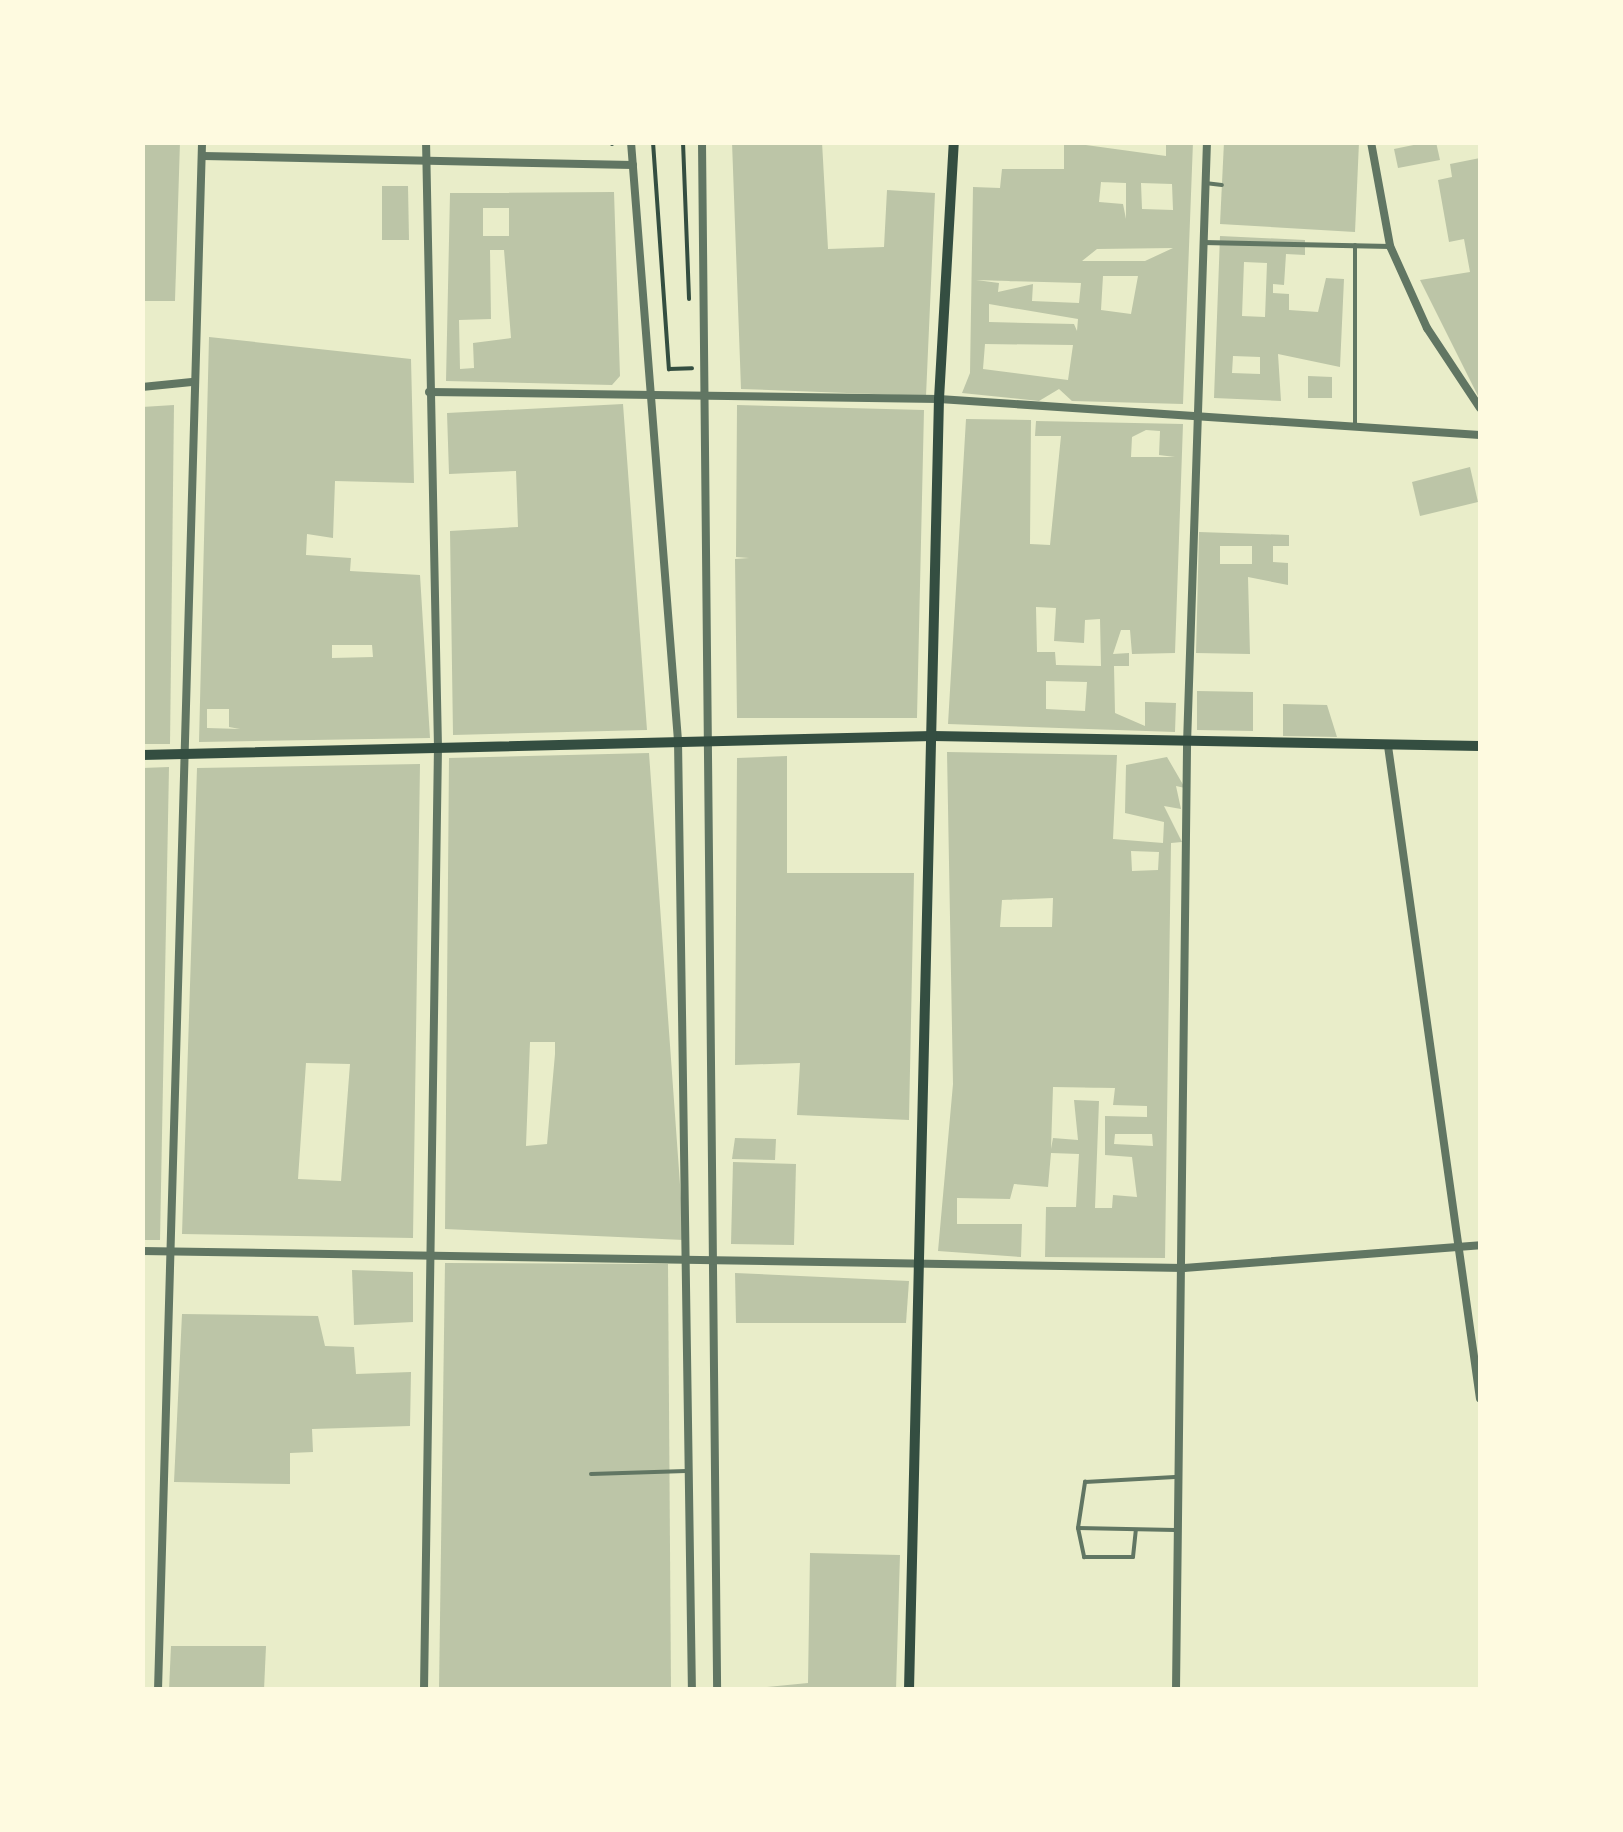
<!DOCTYPE html>
<html>
<head>
<meta charset="utf-8">
<style>
  body { margin:0 }
  #map { position:relative; width:1623px; height:1832px; overflow:hidden; background:#e9edc9; font-family:Karla,sans-serif }
  div>[style] { position:absolute }
  [style*='--x'] { left:calc(var(--x)*1px); top:calc(var(--y)*1px); width:calc(var(--w)*1px); rotate:calc(var(--a)*1deg) }
  .building>* { inset:0; background:#bcc5a7 }
  .path>* { height:4px; margin:-2px; padding:0 2px; transform-origin:2px; border-radius:2px; background:#344e41 }
  .service>* { height:4px; margin:-2px; padding:0 2px; transform-origin:2px; border-radius:2px; background:#617663 }
  .pedestrian>* { height:5px; margin:-2.5px; padding:0 2.5px; transform-origin:2.5px; border-radius:2.5px; background:#617663 }
  .minor>* { height:8px; margin:-4px; padding:0 4px; transform-origin:4px; border-radius:4px; background:#617663 }
  .secondary>* { height:10px; margin:-5px; padding:0 5px; transform-origin:5px; border-radius:5px; background:#344e41 }
  span { translate:-50% -50%; white-space:nowrap; text-align:center; line-height:1.15; -webkit-text-stroke:10px #fefae0; paint-order:stroke }
  .frame { position:absolute; inset:0; border:145px solid #fefae0; pointer-events:none }
</style>
</head>
<body>
<div id="map">
  <div class="building">
    <div style="clip-path:polygon(142px 142px,180px 142px,175px 301px,142px 301px)"></div>
    <div style="clip-path:polygon(732px 142px,822px 142px,828px 249px,884px 247px,887px 190px,935px 193px,926px 396px,741px 389px)"></div>
    <div style="clip-path:polygon(evenodd,1064px 142px,1166px 156px,1166px 142px,1193px 142px,1183px 404px,1072px 401px,1059px 389px,1039px 401px,962px 393px,970px 373px,973px 187px,1000px 188px,1002px 169px,1064px 169px,1064px 142px,1101px 182px,1126px 183px,1126px 219px,1123px 204px,1099px 202px,1101px 182px,1064px 142px,1141px 183px,1172px 184px,1173px 210px,1142px 209px,1141px 183px,1064px 142px,1173px 248px,1145px 261px,1082px 261px,1097px 249px,1173px 248px,1064px 142px,1103px 276px,1138px 276px,1131px 314px,1101px 310px,1103px 276px,1064px 142px,976px 280px,1081px 283px,1079px 303px,1032px 301px,1033px 284px,998px 292px,999px 283px,976px 280px,1064px 142px,989px 304px,1078px 319px,1077px 331px,1074px 324px,989px 322px,989px 304px,1064px 142px,985px 344px,1073px 345px,1068px 380px,983px 369px,985px 344px)"></div>
    <div style="clip-path:polygon(1224px 142px,1359px 142px,1355px 232px,1220px 224px)"></div>
    <div style="clip-path:polygon(1428px 142px,1436px 142px,1440px 160px,1398px 168px,1394px 149px)"></div>
    <div style="clip-path:polygon(1480px 158px,1480px 400px,1420px 280px,1470px 272px,1464px 239px,1449px 242px,1438px 180px,1452px 177px,1450px 164px)"></div>
    <div style="clip-path:polygon(382px 186px,408px 186px,409px 240px,382px 240px)"></div>
    <div style="clip-path:polygon(evenodd,614px 192px,620px 376px,612px 385px,446px 381px,450px 193px,614px 192px,483px 208px,509px 208px,509px 236px,483px 236px,483px 208px,614px 192px,490px 250px,504px 250px,511px 338px,473px 343px,474px 368px,460px 369px,459px 320px,491px 319px,490px 250px)"></div>
    <div style="clip-path:polygon(evenodd,1220px 236px,1305px 240px,1305px 255px,1286px 254px,1284px 285px,1273px 284px,1273px 293px,1289px 294px,1289px 310px,1318px 312px,1326px 278px,1344px 279px,1340px 367px,1278px 354px,1281px 401px,1214px 398px,1220px 236px,1244px 262px,1267px 263px,1265px 317px,1242px 316px,1244px 262px,1220px 236px,1233px 356px,1260px 357px,1260px 374px,1232px 373px,1233px 356px)"></div>
    <div style="clip-path:polygon(evenodd,209px 337px,411px 359px,414px 483px,335px 481px,333px 538px,307px 534px,306px 555px,351px 558px,350px 571px,420px 575px,430px 738px,199px 742px,209px 337px,332px 645px,372px 645px,373px 657px,332px 658px,332px 645px,209px 337px,207px 709px,229px 709px,229px 727px,240px 729px,207px 728px,207px 709px)"></div>
    <div style="clip-path:polygon(1308px 376px,1332px 377px,1332px 398px,1308px 398px)"></div>
    <div style="clip-path:polygon(623px 404px,647px 730px,453px 735px,450px 531px,518px 527px,516px 471px,449px 474px,447px 413px)"></div>
    <div style="clip-path:polygon(174px 405px,170px 744px,142px 744px,142px 407px)"></div>
    <div style="clip-path:polygon(737px 405px,924px 410px,917px 718px,737px 718px,735px 559px,749px 558px,736px 557px)"></div>
    <div style="clip-path:polygon(evenodd,966px 419px,1031px 420px,1030px 544px,1050px 545px,1061px 436px,1035px 436px,1036px 421px,1183px 424px,1175px 653px,1132px 654px,1130px 630px,1121px 630px,1113px 654px,1129px 653px,1129px 666px,1114px 666px,1115px 713px,1145px 726px,1145px 702px,1176px 703px,1175px 732px,948px 724px,966px 419px,1146px 430px,1160px 431px,1159px 455px,1175px 457px,1131px 457px,1132px 437px,1146px 430px,966px 419px,1036px 607px,1056px 608px,1054px 641px,1084px 643px,1085px 620px,1100px 619px,1101px 666px,1056px 665px,1055px 652px,1037px 652px,1036px 607px,966px 419px,1046px 681px,1087px 682px,1085px 711px,1046px 709px,1046px 681px)"></div>
    <div style="clip-path:polygon(1470px 467px,1478px 502px,1420px 516px,1412px 482px)"></div>
    <div style="clip-path:polygon(evenodd,1199px 532px,1289px 535px,1289px 546px,1273px 546px,1273px 562px,1288px 563px,1288px 585px,1248px 577px,1250px 654px,1196px 653px,1199px 532px,1220px 546px,1252px 546px,1252px 564px,1220px 564px,1220px 546px)"></div>
    <div style="clip-path:polygon(1197px 691px,1253px 692px,1253px 731px,1197px 730px)"></div>
    <div style="clip-path:polygon(1283px 704px,1327px 705px,1337px 737px,1283px 736px)"></div>
    <div style="clip-path:polygon(evenodd,947px 752px,1117px 755px,1113px 839px,1163px 843px,1164px 822px,1125px 813px,1126px 765px,1167px 757px,1185px 788px,1176px 786px,1181px 809px,1164px 806px,1182px 842px,1171px 843px,1165px 1258px,1045px 1257px,1046px 1207px,1076px 1207px,1079px 1154px,1051px 1153px,1048px 1187px,1014px 1184px,1010px 1199px,957px 1198px,957px 1224px,1022px 1224px,1021px 1257px,938px 1251px,953px 1084px,947px 752px,1131px 851px,1159px 852px,1158px 870px,1132px 871px,1131px 851px,947px 752px,1053px 898px,1052px 927px,1000px 927px,1002px 900px,1053px 898px,947px 752px,1053px 1087px,1115px 1088px,1113px 1105px,1147px 1106px,1147px 1117px,1105px 1116px,1105px 1155px,1132px 1157px,1137px 1197px,1113px 1195px,1112px 1208px,1095px 1208px,1099px 1101px,1074px 1100px,1078px 1140px,1053px 1138px,1051px 1149px,1053px 1087px,947px 752px,1115px 1134px,1152px 1134px,1153px 1146px,1114px 1144px,1115px 1134px)"></div>
    <div style="clip-path:polygon(evenodd,649px 753px,684px 1240px,445px 1229px,449px 758px,649px 753px,530px 1042px,555px 1042px,555px 1054px,547px 1144px,526px 1146px,530px 1042px)"></div>
    <div style="clip-path:polygon(787px 756px,787px 873px,914px 873px,909px 1120px,797px 1115px,800px 1063px,735px 1065px,737px 758px)"></div>
    <div style="clip-path:polygon(evenodd,420px 764px,413px 1238px,182px 1234px,197px 768px,420px 764px,306px 1063px,350px 1064px,341px 1181px,298px 1179px,306px 1063px)"></div>
    <div style="clip-path:polygon(169px 767px,160px 1240px,142px 1240px,142px 768px)"></div>
    <div style="clip-path:polygon(735px 1138px,776px 1139px,775px 1160px,732px 1159px)"></div>
    <div style="clip-path:polygon(733px 1162px,796px 1164px,794px 1245px,731px 1244px)"></div>
    <div style="clip-path:polygon(445px 1263px,668px 1264px,671px 1690px,439px 1690px)"></div>
    <div style="clip-path:polygon(352px 1270px,413px 1272px,413px 1322px,354px 1325px)"></div>
    <div style="clip-path:polygon(735px 1273px,909px 1281px,906px 1323px,736px 1323px)"></div>
    <div style="clip-path:polygon(182px 1314px,318px 1316px,325px 1346px,354px 1347px,356px 1374px,411px 1372px,410px 1426px,312px 1429px,313px 1452px,290px 1453px,290px 1484px,174px 1482px)"></div>
    <div style="clip-path:polygon(810px 1553px,900px 1555px,896px 1690px,737px 1690px,808px 1683px)"></div>
    <div style="clip-path:polygon(171px 1646px,266px 1646px,264px 1690px,169px 1690px)"></div>
  </div>
  <div class="path">
    <div style="--x:612;--y:142;--w:2;--a:90"></div>
    <div style="--x:653;--y:142;--w:228;--a:86"></div>
    <div style="--x:669;--y:369;--w:23;--a:-2"></div>
    <div style="--x:683;--y:142;--w:157;--a:87.8"></div>
  </div>
  <div class="service">
    <div style="--x:1316;--y:142;--w:8;--a:7"></div>
    <div style="--x:1205;--y:183;--w:17;--a:7"></div>
    <div style="--x:1355;--y:245;--w:180;--a:90"></div>
    <div style="--x:591;--y:1474;--w:95;--a:-1.8"></div>
    <div style="--x:1078;--y:1528;--w:30;--a:78"></div>
    <div style="--x:1084;--y:1557;--w:49;--a:0"></div>
    <div style="--x:1133;--y:1557;--w:27;--a:-84"></div>
    <div style="--x:1175;--y:1530;--w:97;--a:-178.8"></div>
    <div style="--x:1078;--y:1528;--w:47;--a:-81.3"></div>
    <div style="--x:1085;--y:1482;--w:90;--a:-3.2"></div>
  </div>
  <div class="pedestrian">
    <div style="--x:1203;--y:242;--w:187;--a:1.2"></div>
  </div>
  <div class="minor">
    <div style="--x:631;--y:142;--w:600;--a:85.51"></div>
    <div style="--x:678;--y:740;--w:950;--a:89.16"></div>
    <div style="--x:702;--y:142;--w:1548;--a:89.44"></div>
    <div style="--x:1371;--y:142;--w:106;--a:79.6"></div>
    <div style="--x:1390;--y:246;--w:90;--a:65.7"></div>
    <div style="--x:1427;--y:328;--w:96;--a:56.5"></div>
    <div style="--x:203;--y:156;--w:430;--a:1.2"></div>
    <div style="--x:142;--y:387;--w:50;--a:-5.7"></div>
    <div style="--x:429;--y:392;--w:510;--a:0.79"></div>
    <div style="--x:939;--y:399;--w:542;--a:3.81"></div>
    <div style="--x:1388;--y:746;--w:659;--a:81.98"></div>
    <div style="--x:142;--y:1251;--w:1042;--a:0.93"></div>
    <div style="--x:1184;--y:1268;--w:297;--a:-4.4"></div>
    <div style="--x:158;--y:1690;--w:1549;--a:-88.37"></div>
    <div style="--x:424;--y:1690;--w:942;--a:-89.15"></div>
    <div style="--x:438;--y:748;--w:606;--a:-91.13"></div>
    <div style="--x:1176;--y:1690;--w:946;--a:-89.33"></div>
    <div style="--x:1187;--y:744;--w:602;--a:-88.1"></div>
  </div>
  <div class="secondary">
    <div style="--x:142;--y:755;--w:791;--a:-1.38"></div>
    <div style="--x:933;--y:736;--w:547;--a:1.05"></div>
    <div style="--x:909;--y:1690;--w:1291;--a:-88.67"></div>
    <div style="--x:939;--y:399;--w:257;--a:-86.7"></div>
  </div>
  <div class="frame"></div>
</div>
</body>
</html>
